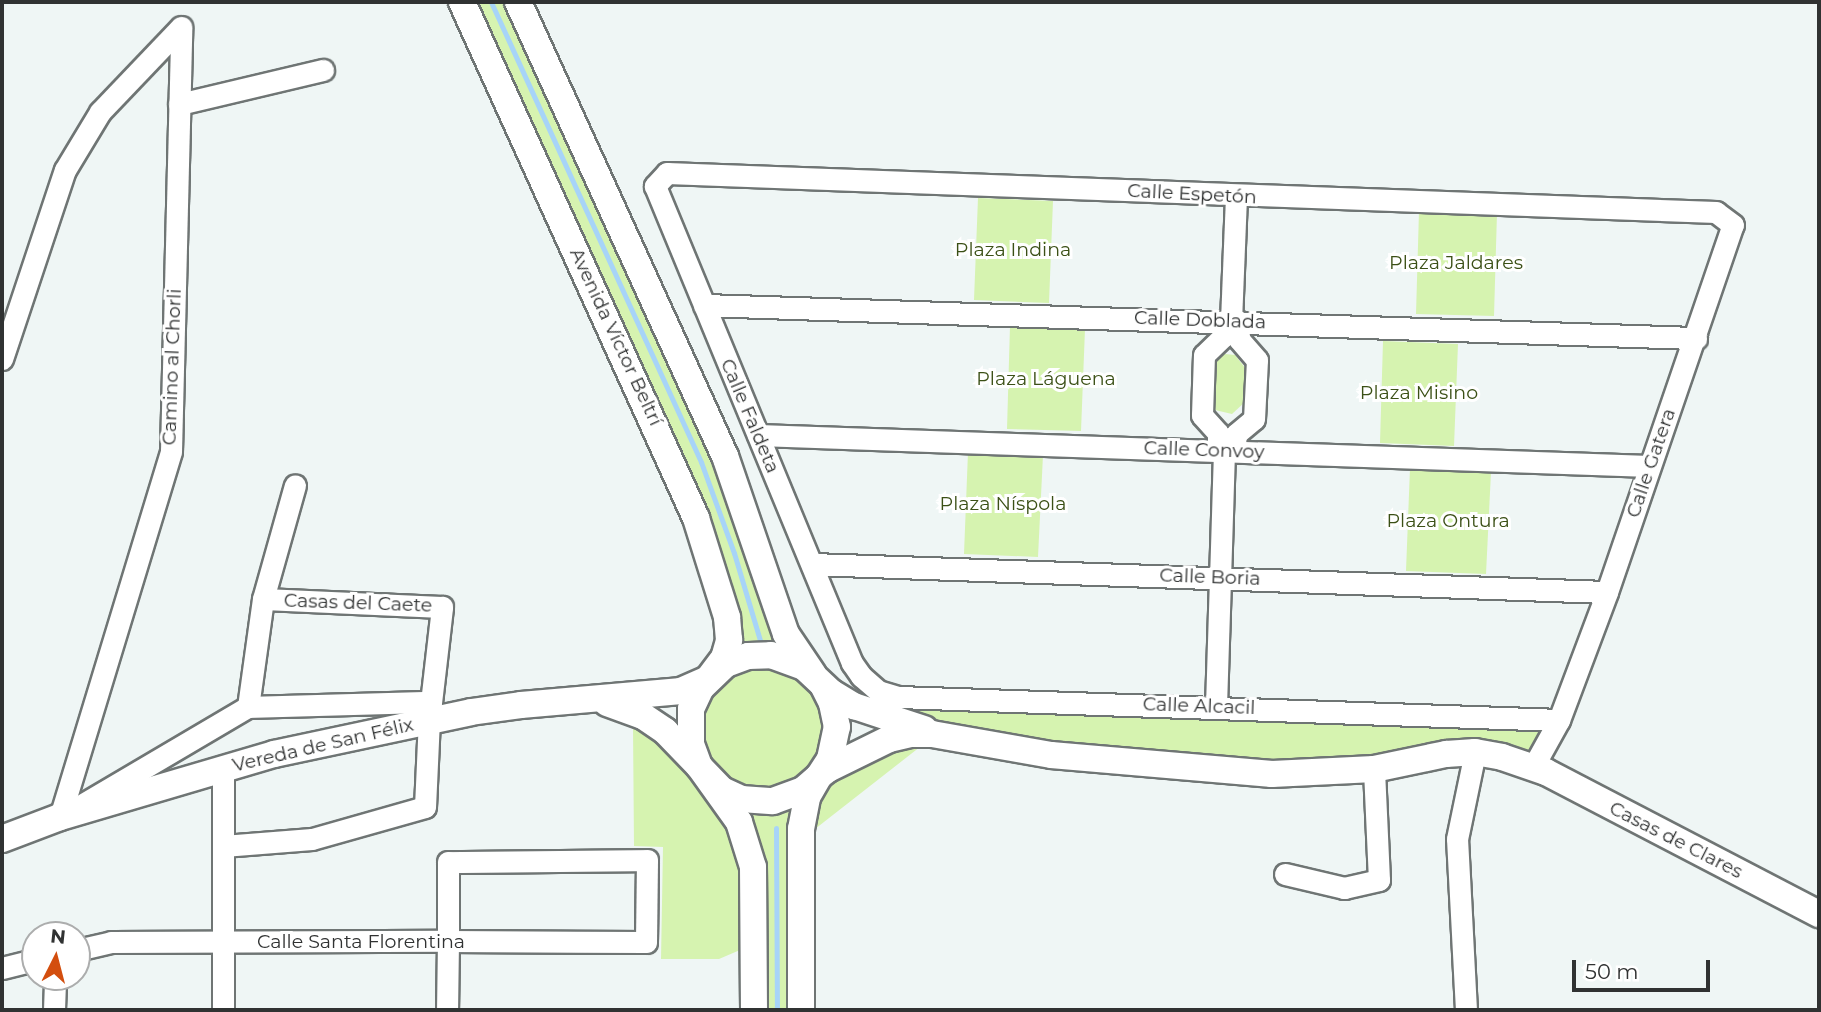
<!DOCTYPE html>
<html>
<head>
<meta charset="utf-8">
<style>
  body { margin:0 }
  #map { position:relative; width:1821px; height:1012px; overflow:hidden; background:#eff6f5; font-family:Montserrat,sans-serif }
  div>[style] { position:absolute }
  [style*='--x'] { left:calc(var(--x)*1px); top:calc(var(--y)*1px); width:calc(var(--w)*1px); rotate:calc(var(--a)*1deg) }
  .green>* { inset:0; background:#d6f3b0 }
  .stream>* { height:5px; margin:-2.5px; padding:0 2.5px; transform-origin:2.5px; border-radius:2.5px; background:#a7d4f8 }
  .roads { filter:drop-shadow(2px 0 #6f7574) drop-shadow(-2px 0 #6f7574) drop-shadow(0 2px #6f7574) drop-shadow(0 -2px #6f7574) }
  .minor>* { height:21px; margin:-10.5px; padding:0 10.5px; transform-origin:10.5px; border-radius:10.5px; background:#fff }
  .major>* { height:26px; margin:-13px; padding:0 13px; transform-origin:13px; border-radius:13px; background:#fff }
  span { translate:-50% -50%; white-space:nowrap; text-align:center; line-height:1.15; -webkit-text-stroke:6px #fff; paint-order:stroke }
  .street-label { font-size:19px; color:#303232 }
  .park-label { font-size:19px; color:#3b5016 }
  .frame { position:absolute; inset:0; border:4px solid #303232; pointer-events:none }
  .north { position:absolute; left:21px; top:921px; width:70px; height:70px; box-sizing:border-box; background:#fff; border:2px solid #acadad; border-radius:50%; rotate:6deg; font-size:19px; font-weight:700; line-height:28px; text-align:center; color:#303232 }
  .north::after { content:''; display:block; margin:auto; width:24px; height:32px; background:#d34e0e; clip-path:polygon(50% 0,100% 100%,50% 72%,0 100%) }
  .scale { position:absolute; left:1572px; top:960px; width:138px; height:32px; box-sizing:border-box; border:4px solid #303232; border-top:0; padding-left:9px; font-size:21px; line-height:24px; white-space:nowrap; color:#303232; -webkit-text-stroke:5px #fff; paint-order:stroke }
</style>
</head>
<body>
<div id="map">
  <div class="green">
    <div style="clip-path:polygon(462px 2px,518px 2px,821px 682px,828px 769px,925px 743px,815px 829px,802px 830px,801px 1010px,754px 1010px,754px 944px,719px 959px,661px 959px,663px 847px,634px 846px,633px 727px,643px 716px,691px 744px,729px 627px)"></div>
    <div style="clip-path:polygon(978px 198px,1053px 201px,1049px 303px,974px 300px)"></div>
    <div style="clip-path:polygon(1419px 211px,1497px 213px,1494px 316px,1416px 314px)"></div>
    <div style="clip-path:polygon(1010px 326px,1085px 329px,1081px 431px,1007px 429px)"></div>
    <div style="clip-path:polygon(1383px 341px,1458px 344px,1454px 446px,1380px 443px)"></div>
    <div style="clip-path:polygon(1225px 354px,1235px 355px,1246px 369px,1245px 402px,1232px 414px,1215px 410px,1210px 402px,1212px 368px,1216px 359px)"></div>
    <div style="clip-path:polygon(968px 452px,1043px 455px,1038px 557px,964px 554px)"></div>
    <div style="clip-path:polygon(1410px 468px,1491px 472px,1486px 574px,1406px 571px)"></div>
    <div style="clip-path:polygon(898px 697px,1559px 720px,1533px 767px,1502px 757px,1272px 774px,896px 721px)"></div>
  </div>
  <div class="stream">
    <div style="--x:491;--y:2;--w:506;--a:65.46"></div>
    <div style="--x:701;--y:462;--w:97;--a:70.1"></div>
    <div style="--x:734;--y:553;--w:91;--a:73.4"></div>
    <div style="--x:776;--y:828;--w:182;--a:89.7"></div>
  </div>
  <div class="roads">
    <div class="minor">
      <div style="--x:179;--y:104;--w:148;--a:-13.3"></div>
      <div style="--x:704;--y:305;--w:993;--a:1.91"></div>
      <div style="--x:1231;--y:321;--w:125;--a:-87.7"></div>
      <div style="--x:2;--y:359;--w:199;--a:-71.6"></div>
      <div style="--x:65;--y:170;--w:68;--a:-58.9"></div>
      <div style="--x:100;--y:112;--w:117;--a:-46.4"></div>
      <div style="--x:758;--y:435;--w:892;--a:1.99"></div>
      <div style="--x:1218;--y:450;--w:17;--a:-90"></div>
      <div style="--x:1218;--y:433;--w:24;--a:-132"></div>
      <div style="--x:1202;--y:415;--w:60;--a:-88.1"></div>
      <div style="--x:1204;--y:355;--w:28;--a:-44"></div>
      <div style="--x:1224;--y:336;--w:15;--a:-90"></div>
      <div style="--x:1234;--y:451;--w:17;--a:-83"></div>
      <div style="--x:1236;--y:434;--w:23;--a:-40"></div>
      <div style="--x:1254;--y:419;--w:59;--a:-87.1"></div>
      <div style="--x:1257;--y:360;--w:28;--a:-131"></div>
      <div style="--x:1239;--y:339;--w:18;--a:-93"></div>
      <div style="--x:812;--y:564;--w:795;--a:2.02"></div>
      <div style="--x:1216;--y:706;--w:256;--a:-88.2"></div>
      <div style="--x:248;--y:707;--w:109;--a:-82.1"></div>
      <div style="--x:263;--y:599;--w:118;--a:-74.3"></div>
      <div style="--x:1533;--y:767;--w:54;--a:-61"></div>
      <div style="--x:1559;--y:720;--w:137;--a:-69.4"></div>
      <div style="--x:1607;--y:592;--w:388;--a:-71.1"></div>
      <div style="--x:1733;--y:225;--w:21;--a:-143"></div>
      <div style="--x:1716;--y:212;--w:1050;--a:-177.87"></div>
      <div style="--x:667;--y:173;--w:18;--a:133"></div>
      <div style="--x:655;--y:186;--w:516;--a:67.56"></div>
      <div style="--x:852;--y:663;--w:16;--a:55"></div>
      <div style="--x:861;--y:676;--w:23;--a:41"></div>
      <div style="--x:878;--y:691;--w:21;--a:17"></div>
      <div style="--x:898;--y:697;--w:661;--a:1.99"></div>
      <div style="--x:83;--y:804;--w:191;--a:-30.5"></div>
      <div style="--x:248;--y:707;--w:183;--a:-1.6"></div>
      <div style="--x:60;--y:817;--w:382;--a:-73.1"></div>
      <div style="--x:171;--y:451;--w:424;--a:-88.6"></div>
      <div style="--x:223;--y:846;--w:89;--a:-4.5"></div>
      <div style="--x:312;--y:839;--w:117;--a:-15.8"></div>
      <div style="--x:425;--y:807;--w:87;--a:-87.4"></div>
      <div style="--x:429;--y:720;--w:114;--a:-83.4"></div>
      <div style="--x:442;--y:607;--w:179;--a:-177.4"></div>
      <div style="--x:1285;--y:874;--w:61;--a:13.3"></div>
      <div style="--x:1344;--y:888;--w:36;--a:-13"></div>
      <div style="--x:1379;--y:880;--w:111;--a:-92.6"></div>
      <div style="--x:77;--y:950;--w:35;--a:-13"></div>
      <div style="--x:111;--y:942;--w:337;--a:-0.2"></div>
      <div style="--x:448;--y:941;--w:198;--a:0.3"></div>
      <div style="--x:646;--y:942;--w:82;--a:-89.3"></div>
      <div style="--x:647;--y:860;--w:199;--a:179.4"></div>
      <div style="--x:448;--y:862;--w:79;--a:90"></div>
      <div style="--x:448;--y:941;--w:69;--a:90.8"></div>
      <div style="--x:2;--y:968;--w:34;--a:-14"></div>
      <div style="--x:54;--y:1010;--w:33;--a:-88"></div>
      <div style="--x:223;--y:1010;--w:242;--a:-90"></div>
      <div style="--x:1466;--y:1010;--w:171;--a:-93"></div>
      <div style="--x:1457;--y:839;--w:89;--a:-78.3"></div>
    </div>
    <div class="major">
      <div style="--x:518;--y:2;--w:499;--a:65.5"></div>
      <div style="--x:725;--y:456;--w:188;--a:71.1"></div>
      <div style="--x:786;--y:634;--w:48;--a:56"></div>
      <div style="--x:607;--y:703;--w:38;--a:20"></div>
      <div style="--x:643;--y:716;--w:27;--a:34"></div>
      <div style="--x:665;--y:731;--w:82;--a:46"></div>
      <div style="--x:722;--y:790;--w:21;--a:25"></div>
      <div style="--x:741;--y:799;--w:32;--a:4"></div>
      <div style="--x:773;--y:801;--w:32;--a:-20"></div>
      <div style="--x:803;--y:790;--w:21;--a:-41"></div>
      <div style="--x:819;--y:776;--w:20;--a:-57"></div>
      <div style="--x:830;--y:759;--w:33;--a:-78"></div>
      <div style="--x:837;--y:727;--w:25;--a:-102"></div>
      <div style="--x:832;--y:703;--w:18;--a:-117"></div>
      <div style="--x:2;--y:839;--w:62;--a:-20.8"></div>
      <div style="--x:60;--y:817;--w:223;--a:-16.4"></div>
      <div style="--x:274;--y:754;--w:201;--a:-12"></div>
      <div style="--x:471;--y:712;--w:50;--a:-8"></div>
      <div style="--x:521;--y:705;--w:161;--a:-5"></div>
      <div style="--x:681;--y:691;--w:30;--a:-24"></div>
      <div style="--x:708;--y:679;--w:26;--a:-53"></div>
      <div style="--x:724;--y:658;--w:19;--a:-74"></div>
      <div style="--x:729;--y:640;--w:23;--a:-95"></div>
      <div style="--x:727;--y:617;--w:104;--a:-107.4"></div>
      <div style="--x:696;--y:518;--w:567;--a:-114.39"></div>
      <div style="--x:754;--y:1010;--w:143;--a:-90.4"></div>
      <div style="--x:753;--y:867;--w:47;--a:-107.3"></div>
      <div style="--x:739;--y:822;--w:69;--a:-125.5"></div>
      <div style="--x:699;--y:766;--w:23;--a:-110"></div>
      <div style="--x:691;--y:744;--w:35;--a:-90"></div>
      <div style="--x:691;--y:709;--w:23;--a:-65"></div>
      <div style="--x:701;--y:688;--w:35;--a:-44"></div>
      <div style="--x:726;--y:664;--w:23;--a:-20"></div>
      <div style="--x:748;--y:656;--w:23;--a:-2"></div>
      <div style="--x:771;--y:655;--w:35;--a:20"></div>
      <div style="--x:804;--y:667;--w:38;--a:43"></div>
      <div style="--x:832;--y:693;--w:26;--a:31"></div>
      <div style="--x:854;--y:706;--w:74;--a:18.2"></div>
      <div style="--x:801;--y:1010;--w:181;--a:-90"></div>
      <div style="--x:801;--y:829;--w:33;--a:-79"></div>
      <div style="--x:807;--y:797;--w:24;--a:-60"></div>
      <div style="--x:819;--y:776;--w:11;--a:-38"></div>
      <div style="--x:828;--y:769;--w:68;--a:-26.2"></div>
      <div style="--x:889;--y:739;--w:23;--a:-13"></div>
      <div style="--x:911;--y:734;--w:21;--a:0"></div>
      <div style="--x:932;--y:734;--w:121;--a:10"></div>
      <div style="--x:1051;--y:755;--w:222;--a:4.9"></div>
      <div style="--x:1272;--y:774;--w:102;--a:-2.8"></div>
      <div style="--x:1374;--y:769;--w:74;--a:-11.8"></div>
      <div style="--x:1446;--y:754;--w:29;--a:-4"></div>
      <div style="--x:1475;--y:752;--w:27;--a:10"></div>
      <div style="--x:1502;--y:757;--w:46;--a:18.8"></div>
      <div style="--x:1546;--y:772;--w:308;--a:27.5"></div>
    </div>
  </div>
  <div class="street-label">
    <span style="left:1192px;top:194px;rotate:3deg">Calle Espetón</span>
    <span style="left:1200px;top:320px;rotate:2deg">Calle Doblada</span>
    <span style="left:616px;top:337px;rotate:65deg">Avenida Víctor Beltrí</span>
    <span style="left:172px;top:367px;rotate:-88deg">Camino al Chorli</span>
    <span style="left:750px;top:416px;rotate:67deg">Calle Faldeta</span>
    <span style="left:1204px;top:450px;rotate:2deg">Calle Convoy</span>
    <span style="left:1651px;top:463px;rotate:-71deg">Calle Gatera</span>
    <span style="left:1210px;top:577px;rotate:2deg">Calle Boria</span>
    <span style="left:358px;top:603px;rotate:2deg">Casas del Caete</span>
    <span style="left:1199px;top:706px;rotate:2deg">Calle Alcacil</span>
    <span style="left:323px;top:745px;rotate:-13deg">Vereda de San Félix</span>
    <span style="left:1676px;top:840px;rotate:27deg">Casas de Clares</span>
    <span style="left:361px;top:942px">Calle Santa Florentina</span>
  </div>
  <div class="park-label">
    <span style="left:1013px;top:250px">Plaza Indina</span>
    <span style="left:1456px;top:263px">Plaza Jaldares</span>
    <span style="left:1046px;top:379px">Plaza Láguena</span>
    <span style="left:1419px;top:393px">Plaza Misino</span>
    <span style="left:1003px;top:504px">Plaza Níspola</span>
    <span style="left:1448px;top:521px">Plaza Ontura</span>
  </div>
  <div class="frame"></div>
  <div class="north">N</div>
  <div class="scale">50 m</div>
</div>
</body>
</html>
